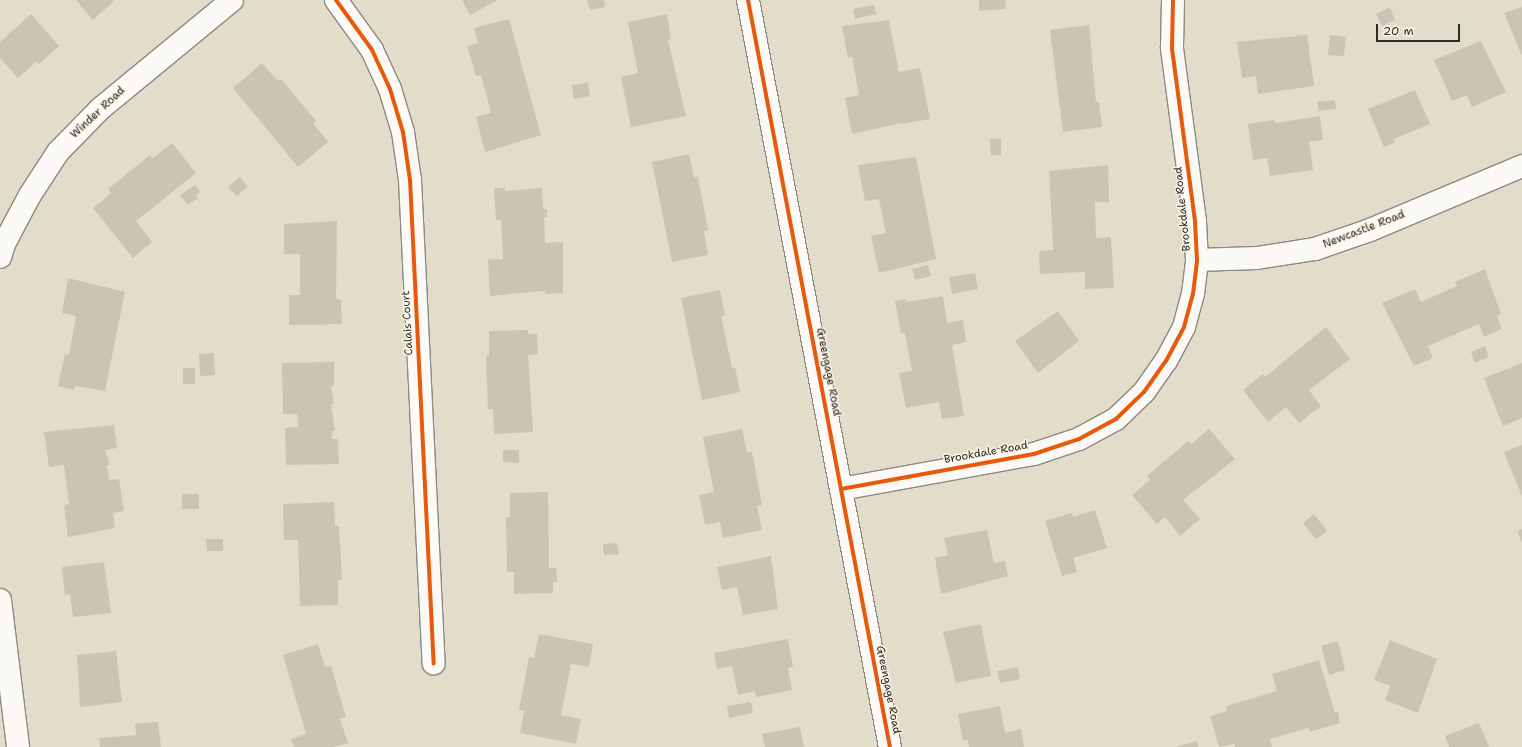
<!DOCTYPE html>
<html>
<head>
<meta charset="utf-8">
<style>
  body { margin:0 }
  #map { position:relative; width:1522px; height:747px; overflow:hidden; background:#e2dcca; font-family:"Shantell Sans",sans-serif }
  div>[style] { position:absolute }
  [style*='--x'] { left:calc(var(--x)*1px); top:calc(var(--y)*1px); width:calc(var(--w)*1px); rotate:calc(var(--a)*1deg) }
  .building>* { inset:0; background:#cdc3b4 }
  .roads { filter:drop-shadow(1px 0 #8c8980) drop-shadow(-1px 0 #8c8980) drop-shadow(0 1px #8c8980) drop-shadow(0 -1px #8c8980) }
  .minor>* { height:22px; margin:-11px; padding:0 11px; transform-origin:11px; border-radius:11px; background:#fbfaf7 }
  .cycleway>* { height:4px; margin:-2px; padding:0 2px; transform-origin:2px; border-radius:2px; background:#e8590c }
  span { translate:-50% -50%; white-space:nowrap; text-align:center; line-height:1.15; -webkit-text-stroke:3px #fcf5e5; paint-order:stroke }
  .street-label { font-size:11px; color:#2b2b2b }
  .scale { position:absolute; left:1376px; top:24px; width:84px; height:18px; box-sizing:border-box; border:2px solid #2b2b2b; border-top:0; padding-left:5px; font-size:12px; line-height:14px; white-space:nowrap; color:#2b2b2b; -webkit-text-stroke:3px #fcf5e5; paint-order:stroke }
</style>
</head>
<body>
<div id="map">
  <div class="building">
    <div style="clip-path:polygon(76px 0,113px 0,114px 1px,93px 20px)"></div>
    <div style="clip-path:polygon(462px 0,498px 0,470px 15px)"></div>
    <div style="clip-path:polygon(587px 0,604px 0,605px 7px,590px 10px)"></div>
    <div style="clip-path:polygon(979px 0,1006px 0,1005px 9px,979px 11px)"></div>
    <div style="clip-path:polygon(874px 5px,876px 14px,855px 19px,853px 9px)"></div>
    <div style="clip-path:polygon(1390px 7px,1395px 20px,1382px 26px,1376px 14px)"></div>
    <div style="clip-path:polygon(1522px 7px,1522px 56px,1504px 13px)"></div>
    <div style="clip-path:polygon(31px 14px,59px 46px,39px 64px,36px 62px,18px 78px,0 58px,0 42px)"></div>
    <div style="clip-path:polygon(667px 14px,671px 39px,668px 40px,686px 116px,631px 127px,621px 77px,638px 73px,628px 22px)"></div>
    <div style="clip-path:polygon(509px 19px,541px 135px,485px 152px,476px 117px,491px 113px,481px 75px,476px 76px,467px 46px,478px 43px,474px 28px)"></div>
    <div style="clip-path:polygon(889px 20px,899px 72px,920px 68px,930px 119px,902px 124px,901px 123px,852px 134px,845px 98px,859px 95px,852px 57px,848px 58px,842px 26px)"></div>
    <div style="clip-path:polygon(1089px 25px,1096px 102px,1099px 102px,1102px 127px,1063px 132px,1050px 30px)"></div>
    <div style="clip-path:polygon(1307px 35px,1314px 86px,1258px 94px,1256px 76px,1242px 78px,1237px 42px)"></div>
    <div style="clip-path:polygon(1330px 35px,1346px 37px,1344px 56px,1328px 55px)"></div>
    <div style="clip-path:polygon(1481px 41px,1506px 92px,1472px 107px,1467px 95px,1452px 101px,1434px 60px)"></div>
    <div style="clip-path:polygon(262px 63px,278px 81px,281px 79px,316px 121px,313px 123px,328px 142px,298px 167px,233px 88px)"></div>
    <div style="clip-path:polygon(588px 83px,590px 96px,574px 99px,572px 85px)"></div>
    <div style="clip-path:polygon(1415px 90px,1430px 124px,1394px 139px,1395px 142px,1384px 147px,1368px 109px)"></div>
    <div style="clip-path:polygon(1335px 100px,1336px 109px,1319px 111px,1317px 102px)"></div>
    <div style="clip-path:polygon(1320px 116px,1323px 140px,1309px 142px,1313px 170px,1270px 176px,1267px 158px,1253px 160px,1248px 124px,1274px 120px,1275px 123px)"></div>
    <div style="clip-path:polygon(1001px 138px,1001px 155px,991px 155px,990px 139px)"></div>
    <div style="clip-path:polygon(172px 143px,196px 173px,136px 221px,152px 242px,133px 258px,93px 208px,111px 193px,108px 189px,150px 155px,153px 158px)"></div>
    <div style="clip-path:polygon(689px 154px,694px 178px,698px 177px,708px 230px,704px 231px,708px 255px,672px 262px,652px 162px)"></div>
    <div style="clip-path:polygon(916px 157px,936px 259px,879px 273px,871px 236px,886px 233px,879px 199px,865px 201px,858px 165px)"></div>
    <div style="clip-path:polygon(1108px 165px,1109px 202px,1095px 202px,1096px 238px,1111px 237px,1114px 288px,1085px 289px,1085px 272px,1040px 274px,1039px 251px,1053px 250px,1049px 171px)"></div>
    <div style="clip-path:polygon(239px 177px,248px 186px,237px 196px,228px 187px)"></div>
    <div style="clip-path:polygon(195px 185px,200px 192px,196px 196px,198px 198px,188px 205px,180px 195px)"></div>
    <div style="clip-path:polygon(494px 188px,505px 188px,505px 191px,542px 188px,543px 209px,547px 209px,547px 217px,544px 217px,545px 243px,563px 242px,563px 293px,546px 294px,545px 291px,490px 296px,488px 260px,503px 259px,501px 220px,496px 220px)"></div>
    <div style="clip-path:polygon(337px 221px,336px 299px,341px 300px,342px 324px,289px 325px,289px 295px,300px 295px,300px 254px,284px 254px,284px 224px)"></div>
    <div style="clip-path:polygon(928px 265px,931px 276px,915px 280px,912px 269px)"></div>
    <div style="clip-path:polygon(1485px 269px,1501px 314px,1497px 316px,1502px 329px,1484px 337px,1479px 324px,1428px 346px,1433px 358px,1414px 366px,1382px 303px,1415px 289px,1421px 302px,1457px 286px,1455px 282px)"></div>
    <div style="clip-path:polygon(975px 273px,978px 289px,952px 294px,949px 277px)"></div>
    <div style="clip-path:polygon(68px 278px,125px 292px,105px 391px,75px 386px,74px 390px,58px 386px,65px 354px,69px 355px,76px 316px,62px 313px)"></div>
    <div style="clip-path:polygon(720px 290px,725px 315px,721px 316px,732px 368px,735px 367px,740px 392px,702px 400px,681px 298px)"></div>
    <div style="clip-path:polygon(943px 296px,947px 323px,963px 320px,966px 342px,952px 345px,964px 416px,942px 419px,939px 402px,906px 408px,899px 373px,912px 371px,905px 333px,901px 333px,895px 301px,906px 299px,906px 302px)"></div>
    <div style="clip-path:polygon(1058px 311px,1079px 341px,1038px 373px,1015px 341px)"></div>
    <div style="clip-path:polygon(1326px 327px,1350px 359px,1309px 390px,1321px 406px,1299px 423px,1286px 407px,1268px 422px,1243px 390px,1263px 374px,1265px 377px)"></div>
    <div style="clip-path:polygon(528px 330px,528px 334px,537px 334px,538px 354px,528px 355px,533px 432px,494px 434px,493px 409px,488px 409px,486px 356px,489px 355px,489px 331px)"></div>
    <div style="clip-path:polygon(1485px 346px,1489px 357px,1475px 363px,1471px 352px)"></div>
    <div style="clip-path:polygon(214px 353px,215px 375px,200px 376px,199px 354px)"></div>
    <div style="clip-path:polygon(334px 362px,334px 386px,331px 386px,334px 405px,331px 404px,335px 431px,332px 431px,332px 439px,338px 439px,339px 464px,286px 465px,285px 428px,298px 427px,297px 414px,283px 414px,282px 363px)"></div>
    <div style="clip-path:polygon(1522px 363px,1522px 418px,1503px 426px,1484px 378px)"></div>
    <div style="clip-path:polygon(183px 368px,195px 368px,195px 384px,183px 384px)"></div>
    <div style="clip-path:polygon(114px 425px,117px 448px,105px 450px,110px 465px,107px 465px,109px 480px,119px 479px,124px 511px,113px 513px,115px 528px,68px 537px,64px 505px,69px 504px,64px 465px,49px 467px,44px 432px)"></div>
    <div style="clip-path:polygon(742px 429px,747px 452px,752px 452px,762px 505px,757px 506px,762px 530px,723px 538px,720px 522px,705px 525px,699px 495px,714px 492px,703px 437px)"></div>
    <div style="clip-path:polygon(1209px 429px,1235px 459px,1183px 500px,1200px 519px,1180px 536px,1165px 517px,1157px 524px,1132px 495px,1150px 480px,1147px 476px,1188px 441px,1191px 444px)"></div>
    <div style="clip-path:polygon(1522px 445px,1522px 497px,1504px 452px)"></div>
    <div style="clip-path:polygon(503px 450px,519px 450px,519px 463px,503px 462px)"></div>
    <div style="clip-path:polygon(548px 492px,549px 568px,556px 568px,557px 582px,553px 582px,553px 593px,514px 594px,514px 572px,507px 572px,506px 517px,510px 517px,510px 493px)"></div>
    <div style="clip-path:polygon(182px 494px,199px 494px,199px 509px,182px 509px)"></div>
    <div style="clip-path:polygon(334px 502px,335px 526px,339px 526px,342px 580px,338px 580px,338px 605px,300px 606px,298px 540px,284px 540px,283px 504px)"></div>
    <div style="clip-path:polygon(1095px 510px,1107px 548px,1073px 558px,1077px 572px,1062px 576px,1045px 521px,1072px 513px,1073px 517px)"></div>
    <div style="clip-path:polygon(1314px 514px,1327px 531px,1316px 539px,1303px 523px)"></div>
    <div style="clip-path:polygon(1522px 529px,1522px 543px,1517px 531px)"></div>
    <div style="clip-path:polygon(987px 530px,994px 563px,1005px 561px,1008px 576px,941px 594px,935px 558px,948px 555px,944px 538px)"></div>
    <div style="clip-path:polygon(206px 539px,223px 539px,223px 551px,207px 551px)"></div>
    <div style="clip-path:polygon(617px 543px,619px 554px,604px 555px,603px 544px)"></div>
    <div style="clip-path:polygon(771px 556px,778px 609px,743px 615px,737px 587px,722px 590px,717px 567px)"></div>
    <div style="clip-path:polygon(104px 562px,111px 613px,73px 617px,70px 594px,65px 595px,62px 567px)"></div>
    <div style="clip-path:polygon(981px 624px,991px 676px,956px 683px,943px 632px)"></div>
    <div style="clip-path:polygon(539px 634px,593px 644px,589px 667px,571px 664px,561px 715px,581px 719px,576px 744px,520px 733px,524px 711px,519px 710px,529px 657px,534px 658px)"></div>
    <div style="clip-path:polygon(788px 639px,793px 667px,788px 668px,792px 690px,756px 697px,755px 691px,738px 695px,732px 666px,717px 669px,714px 653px)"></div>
    <div style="clip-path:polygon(1390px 640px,1437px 659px,1418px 713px,1385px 700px,1390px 686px,1374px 680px)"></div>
    <div style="clip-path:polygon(1338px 641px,1345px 670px,1329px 675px,1321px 646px)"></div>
    <div style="clip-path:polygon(318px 644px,325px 667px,331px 666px,346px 717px,340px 719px,348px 743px,333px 747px,294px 747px,291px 739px,306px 734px,283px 655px)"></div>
    <div style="clip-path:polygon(116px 651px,122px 702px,80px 707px,77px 655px)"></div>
    <div style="clip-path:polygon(1319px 660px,1335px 713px,1338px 712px,1340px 723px,1310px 732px,1308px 728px,1270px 739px,1272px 747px,1235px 747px,1234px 744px,1219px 747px,1210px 716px,1227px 711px,1226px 706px,1277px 691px,1272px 674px)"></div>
    <div style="clip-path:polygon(1018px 667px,1020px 679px,1000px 683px,997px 671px)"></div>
    <div style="clip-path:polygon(751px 702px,753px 713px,729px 718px,727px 706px)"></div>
    <div style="clip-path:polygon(1000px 706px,1005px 733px,1021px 729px,1024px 747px,969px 747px,968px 740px,963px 741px,958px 714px)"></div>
    <div style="clip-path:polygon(158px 722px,161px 747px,100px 747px,99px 738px,136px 735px,135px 724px)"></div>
    <div style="clip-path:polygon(1479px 723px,1489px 747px,1449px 747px,1445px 736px)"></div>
    <div style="clip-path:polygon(800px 727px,804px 747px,765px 747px,762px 734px)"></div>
    <div style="clip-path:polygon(1197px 741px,1198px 747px,1176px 747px)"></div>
  </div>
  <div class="roads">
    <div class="minor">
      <div style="--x:336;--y:0;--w:62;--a:54.2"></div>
      <div style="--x:372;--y:50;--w:43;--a:65.2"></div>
      <div style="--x:390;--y:89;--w:45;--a:73.2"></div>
      <div style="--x:403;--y:132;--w:49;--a:81.7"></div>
      <div style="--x:410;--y:180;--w:484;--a:87.2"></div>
      <div style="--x:748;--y:0;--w:760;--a:79.24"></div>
      <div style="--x:0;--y:257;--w:16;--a:-72"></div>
      <div style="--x:5;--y:242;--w:53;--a:-62"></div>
      <div style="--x:30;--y:195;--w:51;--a:-56.9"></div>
      <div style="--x:58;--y:152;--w:60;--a:-45.7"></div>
      <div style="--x:100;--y:109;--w:171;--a:-39.5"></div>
      <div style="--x:1197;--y:260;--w:60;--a:-1.9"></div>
      <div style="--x:1257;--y:258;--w:59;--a:-8.8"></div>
      <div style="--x:1315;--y:249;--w:58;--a:-19.1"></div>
      <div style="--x:1370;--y:230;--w:165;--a:-22.8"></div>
      <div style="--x:841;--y:489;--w:196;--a:-10.3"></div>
      <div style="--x:1034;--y:454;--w:47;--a:-18.4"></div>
      <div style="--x:1079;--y:439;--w:42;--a:-28.4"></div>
      <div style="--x:1116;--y:419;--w:39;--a:-44"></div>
      <div style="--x:1144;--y:392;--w:38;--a:-55"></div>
      <div style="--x:1166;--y:361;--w:38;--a:-62"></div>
      <div style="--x:1184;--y:327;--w:34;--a:-75"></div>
      <div style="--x:1193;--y:294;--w:34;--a:-83"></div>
      <div style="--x:1197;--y:260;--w:39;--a:-93"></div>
      <div style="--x:1195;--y:221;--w:175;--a:-97.6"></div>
      <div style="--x:1172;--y:48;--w:48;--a:-88.8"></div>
      <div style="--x:0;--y:600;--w:148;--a:83"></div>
    </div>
  </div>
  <div class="cycleway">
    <div style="--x:336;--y:0;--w:62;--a:54.2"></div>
    <div style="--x:372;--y:50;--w:43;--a:65.2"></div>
    <div style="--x:390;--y:89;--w:45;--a:73.2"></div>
    <div style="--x:403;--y:132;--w:49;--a:81.7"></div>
    <div style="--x:410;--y:180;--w:484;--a:87.2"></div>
    <div style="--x:748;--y:0;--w:760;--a:79.24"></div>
    <div style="--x:841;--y:489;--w:196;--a:-10.3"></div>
    <div style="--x:1034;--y:454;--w:47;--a:-18.4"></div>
    <div style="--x:1079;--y:439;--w:42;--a:-28.4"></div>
    <div style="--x:1116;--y:419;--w:39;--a:-44"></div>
    <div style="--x:1144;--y:392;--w:38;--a:-55"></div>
    <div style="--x:1166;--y:361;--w:38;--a:-62"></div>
    <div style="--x:1184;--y:327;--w:34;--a:-75"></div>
    <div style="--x:1193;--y:294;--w:34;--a:-83"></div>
    <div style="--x:1197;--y:260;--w:39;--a:-93"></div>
    <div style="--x:1195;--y:221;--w:175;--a:-97.6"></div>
    <div style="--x:1172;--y:48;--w:48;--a:-88.8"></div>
  </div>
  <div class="street-label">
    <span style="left:98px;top:113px;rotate:-43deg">Winder Road</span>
    <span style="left:1183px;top:209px;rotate:-96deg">Brookdale Road</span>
    <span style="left:1364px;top:230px;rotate:-21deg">Newcastle Road</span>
    <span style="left:408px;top:323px;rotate:-93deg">Calais Court</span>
    <span style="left:828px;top:372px;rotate:79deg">Greengage Road</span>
    <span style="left:986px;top:453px;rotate:-10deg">Brookdale Road</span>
    <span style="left:888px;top:690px;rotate:79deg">Greengage Road</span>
  </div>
  <div class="scale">20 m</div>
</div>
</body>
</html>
